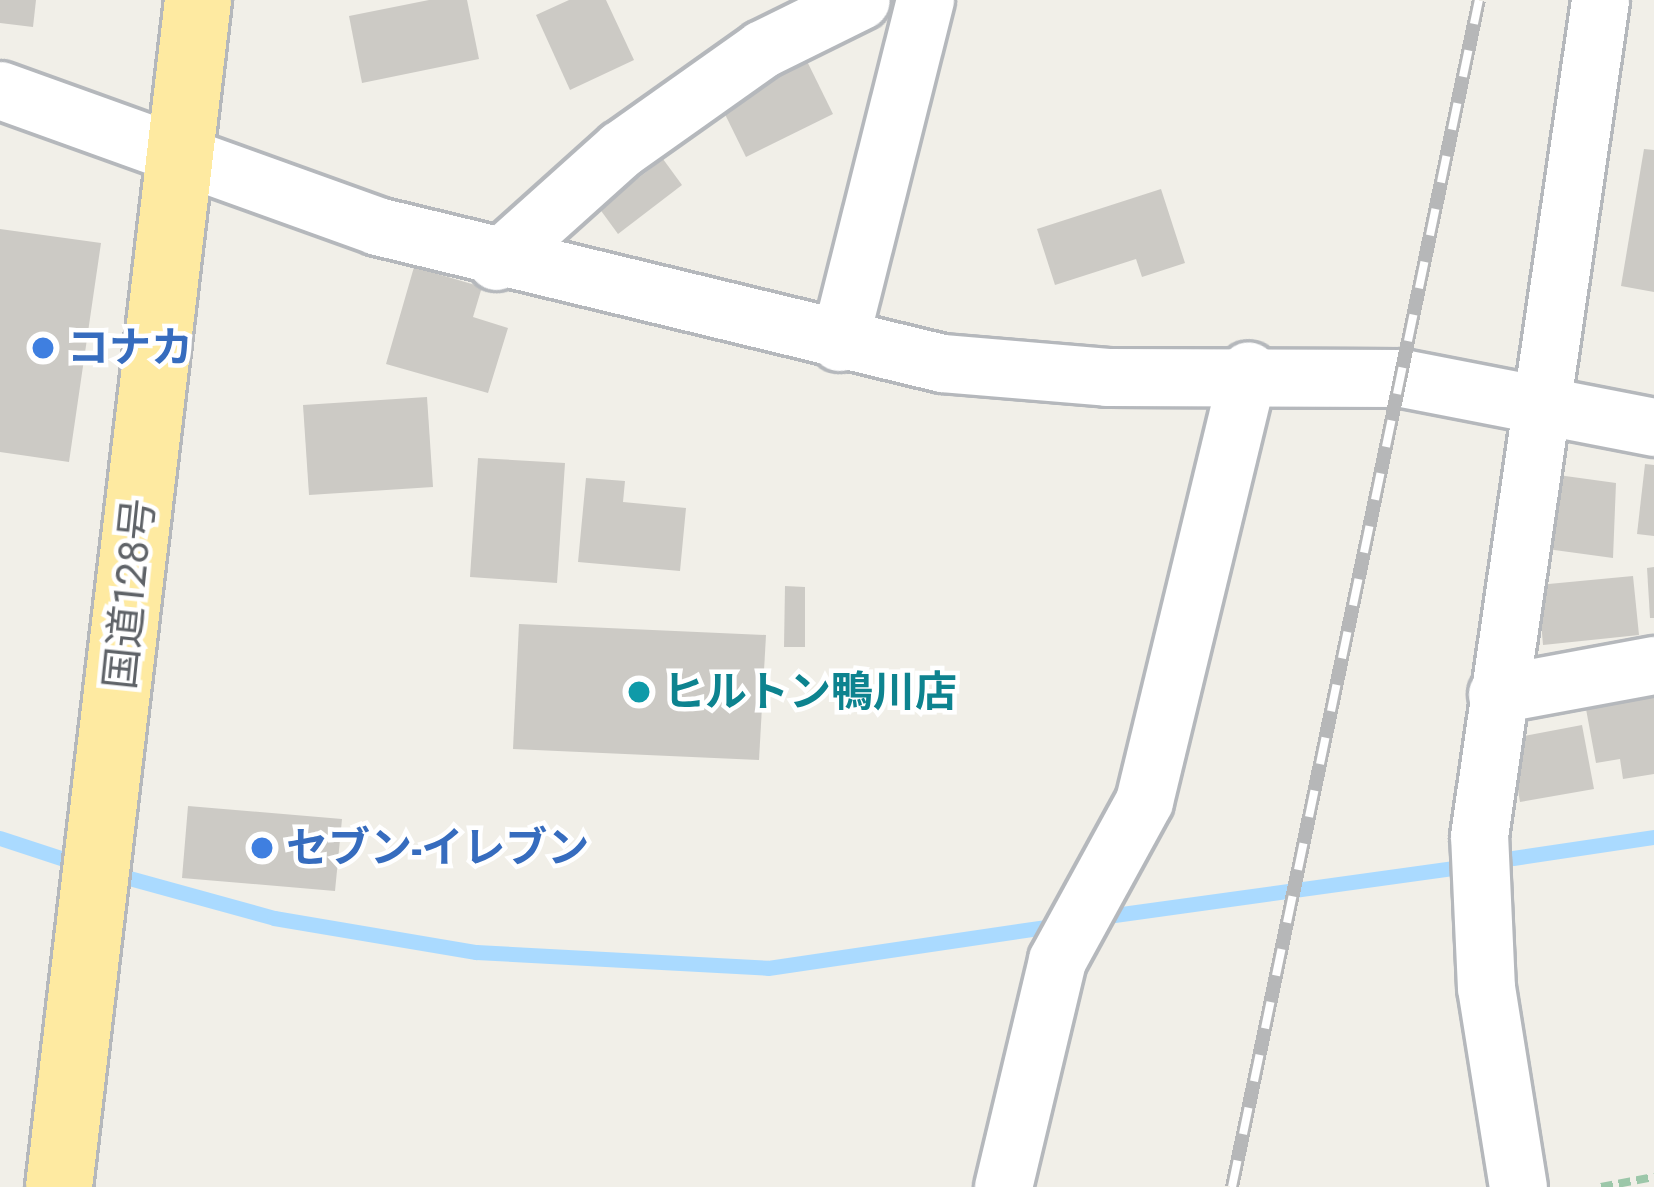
<!DOCTYPE html>
<html>
<head>
<meta charset="utf-8">
<style>
  body { margin:0 }
  #map { position:relative; width:1654px; height:1187px; overflow:hidden; background:#f1efe8; font-family:Jost,"Noto Sans JP",sans-serif }
  div>[style] { position:absolute }
  [style*='--x'] { left:calc(var(--x)*1px); top:calc(var(--y)*1px); width:calc(var(--w)*1px); rotate:calc(var(--a)*1deg) }
  .stream>* { height:15px; margin:-7.5px; padding:0 7.5px; transform-origin:7.5px; border-radius:7.5px; background:#aadaff }
  .building>* { inset:0; background:#cccac5 }
  .path>* { height:8px; margin-top:-4px; transform-origin:0; background:repeating-linear-gradient(90deg,#9cc7a9 0 12px,transparent 0 18px) }
  .roads { filter:drop-shadow(3px 0 #b5b8bc) drop-shadow(-3px 0 #b5b8bc) drop-shadow(0 3px #b5b8bc) drop-shadow(0 -3px #b5b8bc) }
  .minor>* { height:57px; margin:-28.5px; padding:0 28.5px; transform-origin:28.5px; border-radius:28.5px; background:#fff }
  .trunk>* { height:66px; margin:-33px; padding:0 33px; transform-origin:33px; border-radius:33px; background:#feeaa1 }
  .rail>* { height:14px; margin-top:-7px; transform-origin:0; background:repeating-linear-gradient(90deg,#fff 0 27px,#b6b7b8 0 54px); box-sizing:border-box; border-block:3px solid #b6b7b8 }
  .dots>* { width:33px; height:33px; translate:-50% -50%; box-sizing:border-box; border:6px solid #fff; border-radius:50% }
  span { translate:-50% -50%; white-space:nowrap; text-align:center; line-height:1.15; -webkit-text-stroke:9px #fff; paint-order:stroke }
  .shop-label { font-size:42px; color:#366cbe; font-weight:700 }
  .left { translate:0 -50%; text-align:left }
  .street-label { font-size:42px; color:#5f6368 }
  .culture-label { font-size:42px; color:#0d838f; font-weight:700 }
</style>
</head>
<body>
<div id="map">
  <div class="stream">
    <div style="--x:0;--y:838;--w:86;--a:18.2"></div>
    <div style="--x:1513;--y:858;--w:143;--a:-8.5"></div>
    <div style="--x:111;--y:873;--w:169;--a:15.4"></div>
    <div style="--x:274;--y:918;--w:205;--a:9.6"></div>
    <div style="--x:476;--y:952;--w:292;--a:3.1"></div>
    <div style="--x:768;--y:968;--w:294;--a:-8.4"></div>
    <div style="--x:1100;--y:917;--w:363;--a:-7.9"></div>
  </div>
  <div class="building">
    <div style="clip-path:polygon(0 0,36px 0,33px 27px,0 23px)"></div>
    <div style="clip-path:polygon(429px 0,467px 0,479px 59px,362px 83px,349px 16px)"></div>
    <div style="clip-path:polygon(569px 0,606px 0,634px 60px,570px 90px,536px 15px)"></div>
    <div style="clip-path:polygon(801px 49px,833px 114px,746px 157px,717px 98px)"></div>
    <div style="clip-path:polygon(1644px 149px,1654px 150px,1654px 292px,1621px 286px)"></div>
    <div style="clip-path:polygon(663px 159px,682px 185px,618px 234px,599px 208px)"></div>
    <div style="clip-path:polygon(1161px 189px,1185px 263px,1142px 277px,1136px 259px,1055px 285px,1037px 229px)"></div>
    <div style="clip-path:polygon(0 229px,101px 243px,69px 462px,0 452px)"></div>
    <div style="clip-path:polygon(414px 267px,482px 287px,473px 317px,508px 328px,488px 393px,386px 364px)"></div>
    <div style="clip-path:polygon(427px 397px,433px 487px,309px 495px,303px 405px)"></div>
    <div style="clip-path:polygon(478px 458px,565px 463px,557px 583px,470px 577px)"></div>
    <div style="clip-path:polygon(1645px 464px,1654px 465px,1654px 536px,1637px 534px)"></div>
    <div style="clip-path:polygon(1558px 475px,1616px 483px,1613px 558px,1547px 549px)"></div>
    <div style="clip-path:polygon(586px 478px,625px 481px,623px 502px,686px 508px,680px 571px,578px 562px)"></div>
    <div style="clip-path:polygon(1654px 567px,1654px 618px,1650px 618px,1647px 568px)"></div>
    <div style="clip-path:polygon(1633px 576px,1639px 635px,1543px 645px,1538px 585px)"></div>
    <div style="clip-path:polygon(785px 586px,805px 587px,805px 647px,784px 647px)"></div>
    <div style="clip-path:polygon(519px 624px,766px 635px,759px 760px,513px 749px)"></div>
    <div style="clip-path:polygon(1654px 697px,1654px 774px,1623px 779px,1620px 759px,1596px 763px,1586px 709px)"></div>
    <div style="clip-path:polygon(1582px 725px,1594px 789px,1520px 802px,1509px 739px)"></div>
    <div style="clip-path:polygon(188px 806px,342px 819px,335px 891px,182px 878px)"></div>
  </div>
  <div class="path">
    <div style="--x:1601;--y:1187;--w:54;--a:-10.7"></div>
  </div>
  <div class="roads">
    <div class="minor">
      <div style="--x:0;--y:90;--w:401;--a:19.8"></div>
      <div style="--x:377;--y:226;--w:581;--a:13.63"></div>
      <div style="--x:942;--y:363;--w:166;--a:4.8"></div>
      <div style="--x:1107;--y:377;--w:295;--a:0.2"></div>
      <div style="--x:1402;--y:378;--w:257;--a:11"></div>
      <div style="--x:496;--y:261;--w:168;--a:-41.9"></div>
      <div style="--x:621;--y:149;--w:173;--a:-35.3"></div>
      <div style="--x:762;--y:49;--w:110;--a:-26.3"></div>
      <div style="--x:839;--y:342;--w:353;--a:-75.9"></div>
      <div style="--x:1497;--y:694;--w:160;--a:-10.5"></div>
      <div style="--x:1003;--y:1187;--w:233;--a:-76.6"></div>
      <div style="--x:1057;--y:960;--w:181;--a:-61.3"></div>
      <div style="--x:1144;--y:801;--w:443;--a:-76.4"></div>
      <div style="--x:1518;--y:1187;--w:202;--a:-99.1"></div>
      <div style="--x:1486;--y:988;--w:152;--a:-92.6"></div>
      <div style="--x:1479;--y:836;--w:845;--a:-81.76"></div>
    </div>
    <div class="trunk">
      <div style="--x:59;--y:1187;--w:1195;--a:-83.32"></div>
    </div>
  </div>
  <div class="rail">
    <div style="--x:1232;--y:1187;--w:1212;--a:-78.25"></div>
  </div>
  <div class="dots">
    <div style="left:43px;top:348px;background:#3f7fe0"></div>
    <div style="left:639px;top:692px;background:#0f9aa8"></div>
    <div style="left:262px;top:848px;background:#3f7fe0"></div>
  </div>
  <div class="shop-label">
    <span class="left" style="left:67px;top:348px">コナカ</span>
    <span class="left" style="left:286px;top:848px">セブン-イレブン</span>
  </div>
  <div class="street-label">
    <span style="left:130px;top:594px;rotate:-84deg">国道128号</span>
  </div>
  <div class="culture-label">
    <span class="left" style="left:663px;top:692px">ヒルトン鴨川店</span>
  </div>
</div>
</body>
</html>
